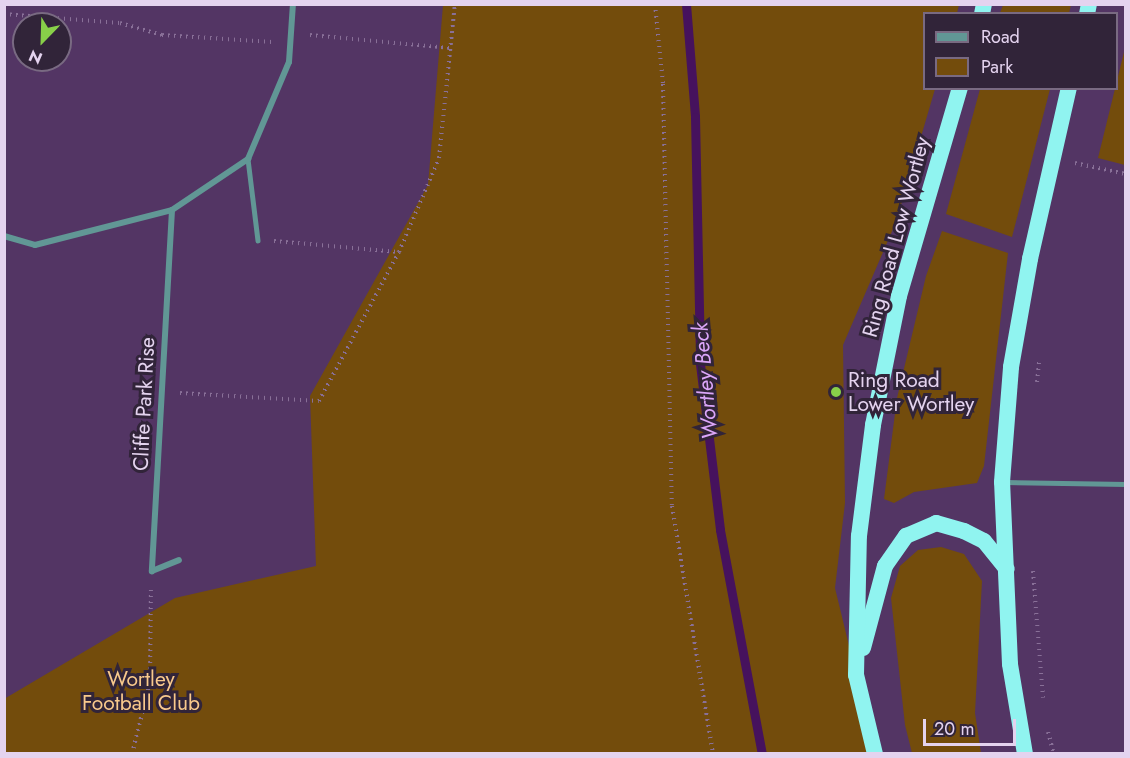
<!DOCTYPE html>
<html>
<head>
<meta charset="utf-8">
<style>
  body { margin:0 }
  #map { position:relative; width:1130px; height:758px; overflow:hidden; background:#533564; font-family:Jost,sans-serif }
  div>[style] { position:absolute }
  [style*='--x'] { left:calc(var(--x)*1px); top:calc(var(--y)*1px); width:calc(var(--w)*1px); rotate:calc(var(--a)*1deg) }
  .green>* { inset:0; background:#734c0c }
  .stream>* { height:9px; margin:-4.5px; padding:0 4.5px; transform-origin:4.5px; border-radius:4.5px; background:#46125d }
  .path>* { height:4px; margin-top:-2px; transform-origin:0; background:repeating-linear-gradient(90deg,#897098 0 1.5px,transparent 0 6px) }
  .service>* { height:4.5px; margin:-2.25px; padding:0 2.25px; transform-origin:2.25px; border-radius:2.25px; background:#619795 }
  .minor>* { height:6px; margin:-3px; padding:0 3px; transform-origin:3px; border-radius:3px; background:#619795 }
  .trunk>* { height:16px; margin:-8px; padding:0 8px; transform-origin:8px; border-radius:8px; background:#90f4f0 }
  .dots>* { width:16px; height:16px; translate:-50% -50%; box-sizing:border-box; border:3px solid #312439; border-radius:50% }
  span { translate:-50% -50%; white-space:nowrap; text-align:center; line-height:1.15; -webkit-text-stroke:6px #312439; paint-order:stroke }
  .street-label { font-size:21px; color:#e4d3ef }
  .poi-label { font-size:21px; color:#e4d3ef }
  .left { translate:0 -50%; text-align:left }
  .park-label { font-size:21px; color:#f9c98c }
  .water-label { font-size:22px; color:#dba6f9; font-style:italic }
  .frame { position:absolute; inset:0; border:6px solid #e4d3ef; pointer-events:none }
  .legend { position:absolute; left:923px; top:12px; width:195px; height:78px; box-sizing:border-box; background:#312439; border:2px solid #796a82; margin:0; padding:8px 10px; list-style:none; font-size:18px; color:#e4d3ef }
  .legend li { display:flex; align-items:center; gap:12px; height:30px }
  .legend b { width:30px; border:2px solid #796a82 }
  .north { position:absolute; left:12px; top:12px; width:60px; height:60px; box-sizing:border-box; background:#312439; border:2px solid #796a82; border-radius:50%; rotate:203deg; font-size:16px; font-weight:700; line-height:24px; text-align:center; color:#e4d3ef }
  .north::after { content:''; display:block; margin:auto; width:21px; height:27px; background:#88cf49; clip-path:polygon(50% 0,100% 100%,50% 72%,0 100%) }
  .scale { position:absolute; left:923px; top:719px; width:93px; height:27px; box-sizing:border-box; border:3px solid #e4d3ef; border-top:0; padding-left:8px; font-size:18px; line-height:21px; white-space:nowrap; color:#e4d3ef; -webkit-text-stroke:4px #312439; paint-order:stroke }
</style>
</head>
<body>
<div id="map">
  <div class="green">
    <div style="clip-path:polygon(443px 5px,959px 5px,957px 13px,924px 14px,924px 88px,935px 89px,896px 222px,843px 345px,845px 503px,835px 588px,875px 753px,5px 753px,4px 699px,175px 598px,316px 566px,310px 396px,428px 185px)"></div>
    <div style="clip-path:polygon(1003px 5px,1003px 4px,1071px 5px,1069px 13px,1000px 13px)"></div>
    <div style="clip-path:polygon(1125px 48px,1126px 165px,1125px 165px,1098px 158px)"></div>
    <div style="clip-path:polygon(980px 89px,1050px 89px,1012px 237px,946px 214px)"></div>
    <div style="clip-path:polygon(942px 231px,1008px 253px,984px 466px,977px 483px,914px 492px,894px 503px,884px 499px,897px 398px,926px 276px)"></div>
    <div style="clip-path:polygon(941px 547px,964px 554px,982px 581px,975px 713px,981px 753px,912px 753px,905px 725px,891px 598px,900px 566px,918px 550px)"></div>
  </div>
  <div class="stream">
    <div style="--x:686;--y:4;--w:113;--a:85.4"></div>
    <div style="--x:695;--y:117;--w:247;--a:88.8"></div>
    <div style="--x:700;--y:364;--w:167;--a:83.1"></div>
    <div style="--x:720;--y:530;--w:228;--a:79.4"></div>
  </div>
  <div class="path">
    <div style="--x:655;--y:4;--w:80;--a:84.3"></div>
    <div style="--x:663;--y:84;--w:422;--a:88.8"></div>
    <div style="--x:672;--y:506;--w:251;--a:80.6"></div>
    <div style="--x:4;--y:14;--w:116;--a:4.4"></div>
    <div style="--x:120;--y:23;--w:44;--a:15.9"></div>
    <div style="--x:162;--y:35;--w:110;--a:3.6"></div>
    <div style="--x:310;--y:35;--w:142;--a:5.3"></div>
    <div style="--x:1075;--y:163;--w:52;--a:12.2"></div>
    <div style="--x:274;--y:241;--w:125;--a:5"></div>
    <div style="--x:1037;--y:382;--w:20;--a:-84"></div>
    <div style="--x:180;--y:393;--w:139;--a:3.3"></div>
    <div style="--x:319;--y:401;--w:169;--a:-61.8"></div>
    <div style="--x:399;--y:252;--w:102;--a:-66.9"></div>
    <div style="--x:439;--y:158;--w:155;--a:-84.1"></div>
    <div style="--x:1033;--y:571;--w:127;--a:85.5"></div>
    <div style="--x:1048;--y:732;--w:23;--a:75"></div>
    <div style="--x:132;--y:754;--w:75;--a:-76.1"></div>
    <div style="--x:150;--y:681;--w:91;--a:-89.4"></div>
  </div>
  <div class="service">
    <div style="--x:248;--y:159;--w:82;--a:83"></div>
    <div style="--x:1005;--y:482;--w:121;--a:0.9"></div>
  </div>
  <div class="minor">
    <div style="--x:172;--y:210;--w:362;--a:93.2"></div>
    <div style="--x:152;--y:571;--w:29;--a:-22"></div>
    <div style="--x:4;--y:236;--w:32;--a:16"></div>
    <div style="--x:35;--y:245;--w:141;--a:-14.3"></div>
    <div style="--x:172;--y:210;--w:92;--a:-33.9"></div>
    <div style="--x:248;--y:159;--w:105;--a:-67.1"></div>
    <div style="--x:289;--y:62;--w:58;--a:-86.1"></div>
  </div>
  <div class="trunk">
    <div style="--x:982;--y:14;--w:10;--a:-79"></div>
    <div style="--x:1087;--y:14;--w:10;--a:-79"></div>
    <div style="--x:863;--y:648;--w:85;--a:-75"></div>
    <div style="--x:885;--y:566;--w:37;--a:-55"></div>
    <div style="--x:906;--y:536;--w:33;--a:-23"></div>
    <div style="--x:936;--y:523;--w:29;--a:16"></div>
    <div style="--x:964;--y:531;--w:22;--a:27"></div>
    <div style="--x:984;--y:541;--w:36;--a:51"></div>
    <div style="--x:875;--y:754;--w:81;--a:-103.5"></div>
    <div style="--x:856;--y:675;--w:139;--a:-88.8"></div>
    <div style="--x:859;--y:536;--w:112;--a:-82.8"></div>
    <div style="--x:873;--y:425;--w:132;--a:-78.6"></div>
    <div style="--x:899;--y:296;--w:217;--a:-73.7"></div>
    <div style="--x:1025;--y:754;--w:91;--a:-99.5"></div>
    <div style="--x:1010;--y:664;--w:182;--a:-92.5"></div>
    <div style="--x:1002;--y:482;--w:115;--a:-85.5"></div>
    <div style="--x:1011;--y:367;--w:110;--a:-80"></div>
    <div style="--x:1030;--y:259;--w:175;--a:-77.2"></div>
  </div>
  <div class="dots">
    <div style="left:836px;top:392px;background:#88cf49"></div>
  </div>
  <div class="street-label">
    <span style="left:896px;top:237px;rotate:-75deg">Ring Road Low Wortley</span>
    <span style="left:144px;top:404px;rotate:-87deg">Cliffe Park Rise</span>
  </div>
  <div class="poi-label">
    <span class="left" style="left:848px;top:392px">Ring Road<br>Lower Wortley</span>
  </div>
  <div class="park-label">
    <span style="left:141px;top:691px">Wortley<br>Football Club</span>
  </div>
  <div class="water-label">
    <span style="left:705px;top:381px;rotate:-95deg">Wortley Beck</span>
  </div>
  <div class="frame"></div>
  <ul class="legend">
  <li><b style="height:8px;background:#619795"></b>Road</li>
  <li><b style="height:16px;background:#734c0c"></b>Park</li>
  </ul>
  <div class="north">N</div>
  <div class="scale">20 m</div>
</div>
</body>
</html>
